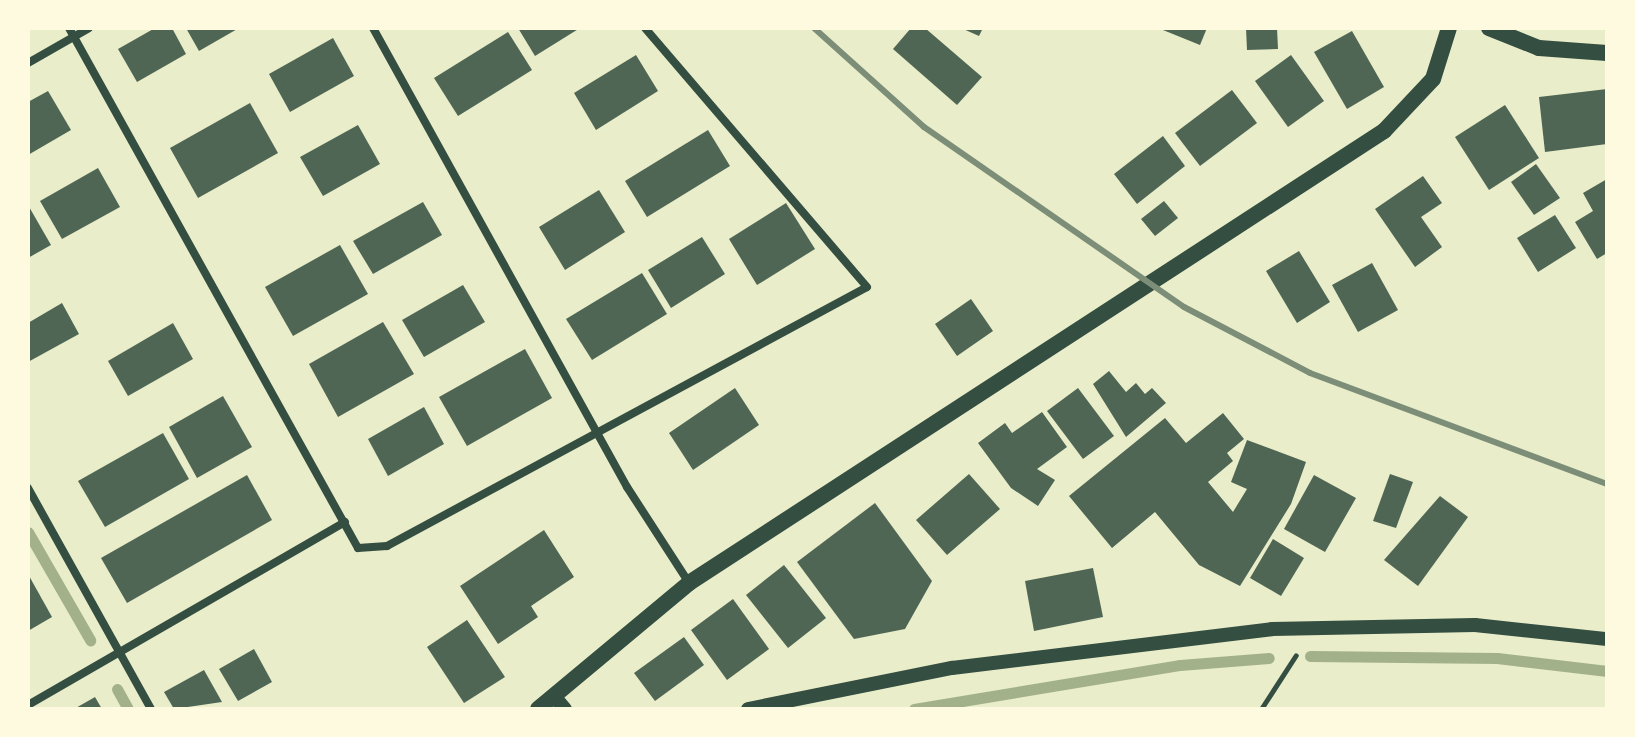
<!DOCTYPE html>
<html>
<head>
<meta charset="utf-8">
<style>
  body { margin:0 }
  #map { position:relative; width:1635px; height:737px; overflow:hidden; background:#e9edc9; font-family:Mulish,sans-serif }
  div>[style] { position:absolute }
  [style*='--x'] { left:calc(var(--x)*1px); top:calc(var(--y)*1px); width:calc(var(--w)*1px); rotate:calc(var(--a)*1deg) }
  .stream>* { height:11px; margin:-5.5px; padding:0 5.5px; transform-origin:5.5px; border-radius:5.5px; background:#a3b18a }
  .building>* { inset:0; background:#4f6655 }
  .path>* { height:5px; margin:-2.5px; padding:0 2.5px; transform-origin:2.5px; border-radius:2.5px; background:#344e41 }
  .minor>* { height:8px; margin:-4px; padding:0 4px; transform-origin:4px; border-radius:4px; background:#344e41 }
  .tertiary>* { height:14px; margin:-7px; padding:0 7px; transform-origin:7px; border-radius:7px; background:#344e41 }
  .secondary>* { height:16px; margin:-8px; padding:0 8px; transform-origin:8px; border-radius:8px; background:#344e41 }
  .rail>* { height:6px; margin:-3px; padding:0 3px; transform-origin:3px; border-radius:3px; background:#7c8e77 }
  span { translate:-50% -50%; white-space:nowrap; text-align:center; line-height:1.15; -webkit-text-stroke:7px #fefae0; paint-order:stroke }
  .frame { position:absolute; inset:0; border:30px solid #fefae0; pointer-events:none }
</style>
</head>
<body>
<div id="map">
  <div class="stream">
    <div style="--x:28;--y:532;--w:125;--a:60.1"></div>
    <div style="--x:1310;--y:656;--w:187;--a:0.6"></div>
    <div style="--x:1497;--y:658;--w:111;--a:6.7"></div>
    <div style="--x:117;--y:689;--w:23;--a:61"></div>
    <div style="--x:914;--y:709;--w:270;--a:-9.4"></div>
    <div style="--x:1180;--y:665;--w:89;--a:-4.5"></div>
  </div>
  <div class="building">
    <div style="clip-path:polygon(155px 28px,172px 28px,186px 54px,137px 82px,118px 49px)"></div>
    <div style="clip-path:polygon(186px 28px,239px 28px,199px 51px)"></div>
    <div style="clip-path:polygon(518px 28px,580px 28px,535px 56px)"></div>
    <div style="clip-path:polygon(911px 28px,925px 28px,982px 77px,957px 105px,893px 49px)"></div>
    <div style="clip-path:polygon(961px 28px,983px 28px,979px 36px)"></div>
    <div style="clip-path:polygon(1158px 28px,1207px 28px,1200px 45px)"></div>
    <div style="clip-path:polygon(1246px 28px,1277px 28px,1278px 49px,1247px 50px)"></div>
    <div style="clip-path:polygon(1352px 31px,1384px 87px,1347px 109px,1314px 52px)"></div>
    <div style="clip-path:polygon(508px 32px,532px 70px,458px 116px,434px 78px)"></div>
    <div style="clip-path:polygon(333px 38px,354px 76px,290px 112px,269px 74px)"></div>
    <div style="clip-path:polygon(636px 55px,658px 91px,596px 130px,574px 93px)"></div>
    <div style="clip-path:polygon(1291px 55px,1324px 101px,1288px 127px,1255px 81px)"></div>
    <div style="clip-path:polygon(1607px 89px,1607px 144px,1545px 152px,1539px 97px)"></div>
    <div style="clip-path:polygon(1232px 90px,1257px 123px,1200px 166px,1175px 133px)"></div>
    <div style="clip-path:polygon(48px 91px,71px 130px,28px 155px,28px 102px)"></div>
    <div style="clip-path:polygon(250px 103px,278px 153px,198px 198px,170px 148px)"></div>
    <div style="clip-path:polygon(1505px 105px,1539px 158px,1489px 190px,1455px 137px)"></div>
    <div style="clip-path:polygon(358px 125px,380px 164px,323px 196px,300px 157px)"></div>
    <div style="clip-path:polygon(708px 130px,730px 166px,647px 217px,625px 181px)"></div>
    <div style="clip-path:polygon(1163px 136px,1185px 166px,1137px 204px,1114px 174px)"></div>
    <div style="clip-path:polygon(1536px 164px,1560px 198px,1534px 215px,1511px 182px)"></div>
    <div style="clip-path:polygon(98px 168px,120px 207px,62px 239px,40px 201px)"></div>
    <div style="clip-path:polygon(1423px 176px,1442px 203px,1421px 217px,1442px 247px,1415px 267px,1375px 209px)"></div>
    <div style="clip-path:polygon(1607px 179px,1607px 253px,1597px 259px,1575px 222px,1593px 211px,1583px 193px)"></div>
    <div style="clip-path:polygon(599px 190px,625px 232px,565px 270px,539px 227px)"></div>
    <div style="clip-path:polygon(1164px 201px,1178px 218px,1155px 236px,1141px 219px)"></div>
    <div style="clip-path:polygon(423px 202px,442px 235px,373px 274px,353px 241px)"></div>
    <div style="clip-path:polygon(786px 203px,815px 249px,757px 285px,729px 239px)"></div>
    <div style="clip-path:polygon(28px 205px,51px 245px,28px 258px)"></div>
    <div style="clip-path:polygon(1555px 215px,1576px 248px,1538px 272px,1517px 238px)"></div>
    <div style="clip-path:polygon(702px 237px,725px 274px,671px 308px,648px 270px)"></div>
    <div style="clip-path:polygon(340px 245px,368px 294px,293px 336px,265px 287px)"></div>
    <div style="clip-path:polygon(1299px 251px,1330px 302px,1297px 323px,1266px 271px)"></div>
    <div style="clip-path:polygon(1372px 263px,1398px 310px,1358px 332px,1332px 285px)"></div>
    <div style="clip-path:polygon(642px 273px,667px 314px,592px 360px,566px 319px)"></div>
    <div style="clip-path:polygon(463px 285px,485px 322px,424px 357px,402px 320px)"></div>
    <div style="clip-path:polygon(971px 299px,993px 331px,957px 356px,935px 324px)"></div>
    <div style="clip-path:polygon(62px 303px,79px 334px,28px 362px,28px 323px)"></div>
    <div style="clip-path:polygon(383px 322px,414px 374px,338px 417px,309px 364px)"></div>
    <div style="clip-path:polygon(173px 323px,193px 359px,128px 396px,108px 361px)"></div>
    <div style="clip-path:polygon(525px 349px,552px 398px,467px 446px,439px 397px)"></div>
    <div style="clip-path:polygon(1109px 371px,1126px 392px,1136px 383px,1145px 394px,1152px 388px,1166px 403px,1126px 437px,1093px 384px)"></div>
    <div style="clip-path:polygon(735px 388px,759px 425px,693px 470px,669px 433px)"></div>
    <div style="clip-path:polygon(1078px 388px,1114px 436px,1083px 459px,1047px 411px)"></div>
    <div style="clip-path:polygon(223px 396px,252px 447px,197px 478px,169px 427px)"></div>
    <div style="clip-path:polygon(424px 407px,444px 444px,388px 476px,368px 439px)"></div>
    <div style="clip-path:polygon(1042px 412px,1067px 447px,1037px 469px,1055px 480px,1038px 506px,1011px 488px,978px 443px,1005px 423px,1012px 433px)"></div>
    <div style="clip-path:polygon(1223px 413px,1244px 439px,1227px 453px,1233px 461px,1208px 482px,1233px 512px,1247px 489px,1231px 482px,1247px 440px,1306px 462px,1291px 504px,1240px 586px,1199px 565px,1155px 512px,1112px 548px,1069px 496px,1165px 418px,1186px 443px)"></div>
    <div style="clip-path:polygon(163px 433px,189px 479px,105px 527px,78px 481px)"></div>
    <div style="clip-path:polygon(969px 474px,1000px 509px,947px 555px,916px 520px)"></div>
    <div style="clip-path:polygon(1390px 474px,1413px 482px,1396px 528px,1373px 521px)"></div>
    <div style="clip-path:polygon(247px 475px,272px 520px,127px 603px,101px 558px)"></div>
    <div style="clip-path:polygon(1314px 475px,1356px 498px,1325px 552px,1284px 529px)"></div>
    <div style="clip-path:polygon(1440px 496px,1468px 517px,1418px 586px,1384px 560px)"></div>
    <div style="clip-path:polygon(875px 503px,932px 581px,905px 629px,854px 639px,797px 562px)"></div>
    <div style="clip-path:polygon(544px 530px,574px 577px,531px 606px,538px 617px,498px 644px,460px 586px)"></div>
    <div style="clip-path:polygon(1273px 539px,1304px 558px,1281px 596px,1250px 578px)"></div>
    <div style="clip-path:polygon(784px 565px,826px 618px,788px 648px,746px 595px)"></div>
    <div style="clip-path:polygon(1093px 568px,1103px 617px,1034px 631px,1025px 581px)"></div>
    <div style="clip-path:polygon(28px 574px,52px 617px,28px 631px)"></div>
    <div style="clip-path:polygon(733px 599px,769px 649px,727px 680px,691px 630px)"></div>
    <div style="clip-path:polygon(467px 620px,505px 677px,464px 703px,427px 647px)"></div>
    <div style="clip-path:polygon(684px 637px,704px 665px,655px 701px,634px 673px)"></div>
    <div style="clip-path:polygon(254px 649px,272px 682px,238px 701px,219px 669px)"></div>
    <div style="clip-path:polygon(204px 670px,222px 702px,174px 709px,164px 692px)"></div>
    <div style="clip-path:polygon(95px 697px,102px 709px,74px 709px)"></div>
  </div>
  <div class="path">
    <div style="--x:1261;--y:709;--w:64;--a:-57.1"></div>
  </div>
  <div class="minor">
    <div style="--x:69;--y:28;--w:595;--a:60.94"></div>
    <div style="--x:358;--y:548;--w:29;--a:-4"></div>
    <div style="--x:387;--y:546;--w:545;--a:-28.35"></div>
    <div style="--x:867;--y:287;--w:341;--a:-130.6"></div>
    <div style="--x:373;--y:28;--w:525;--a:61.04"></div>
    <div style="--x:627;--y:487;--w:114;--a:57.1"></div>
    <div style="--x:28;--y:63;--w:70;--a:-29.8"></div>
    <div style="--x:28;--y:488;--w:253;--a:60.9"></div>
    <div style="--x:28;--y:705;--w:366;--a:-30"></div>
  </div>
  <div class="tertiary">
    <div style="--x:554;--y:696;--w:17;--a:50"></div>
    <div style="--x:748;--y:709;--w:208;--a:-11.4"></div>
    <div style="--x:952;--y:668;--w:322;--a:-6.9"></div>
    <div style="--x:1272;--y:629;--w:203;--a:-1.1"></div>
    <div style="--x:1475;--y:625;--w:133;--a:6.1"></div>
  </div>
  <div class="secondary">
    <div style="--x:1489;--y:28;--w:54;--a:21.8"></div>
    <div style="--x:1539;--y:48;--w:68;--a:4.2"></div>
    <div style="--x:538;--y:709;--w:197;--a:-39.8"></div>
    <div style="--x:689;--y:583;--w:829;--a:-33.04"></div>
    <div style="--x:1384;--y:131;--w:71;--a:-46.7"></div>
    <div style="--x:1433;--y:79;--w:53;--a:-72.6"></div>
  </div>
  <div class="rail">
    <div style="--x:814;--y:28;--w:148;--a:42"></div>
    <div style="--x:924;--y:127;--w:316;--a:34.7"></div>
    <div style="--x:1184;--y:307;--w:142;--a:27.6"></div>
    <div style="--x:1310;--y:373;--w:317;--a:20.5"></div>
  </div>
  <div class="frame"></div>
</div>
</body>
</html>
